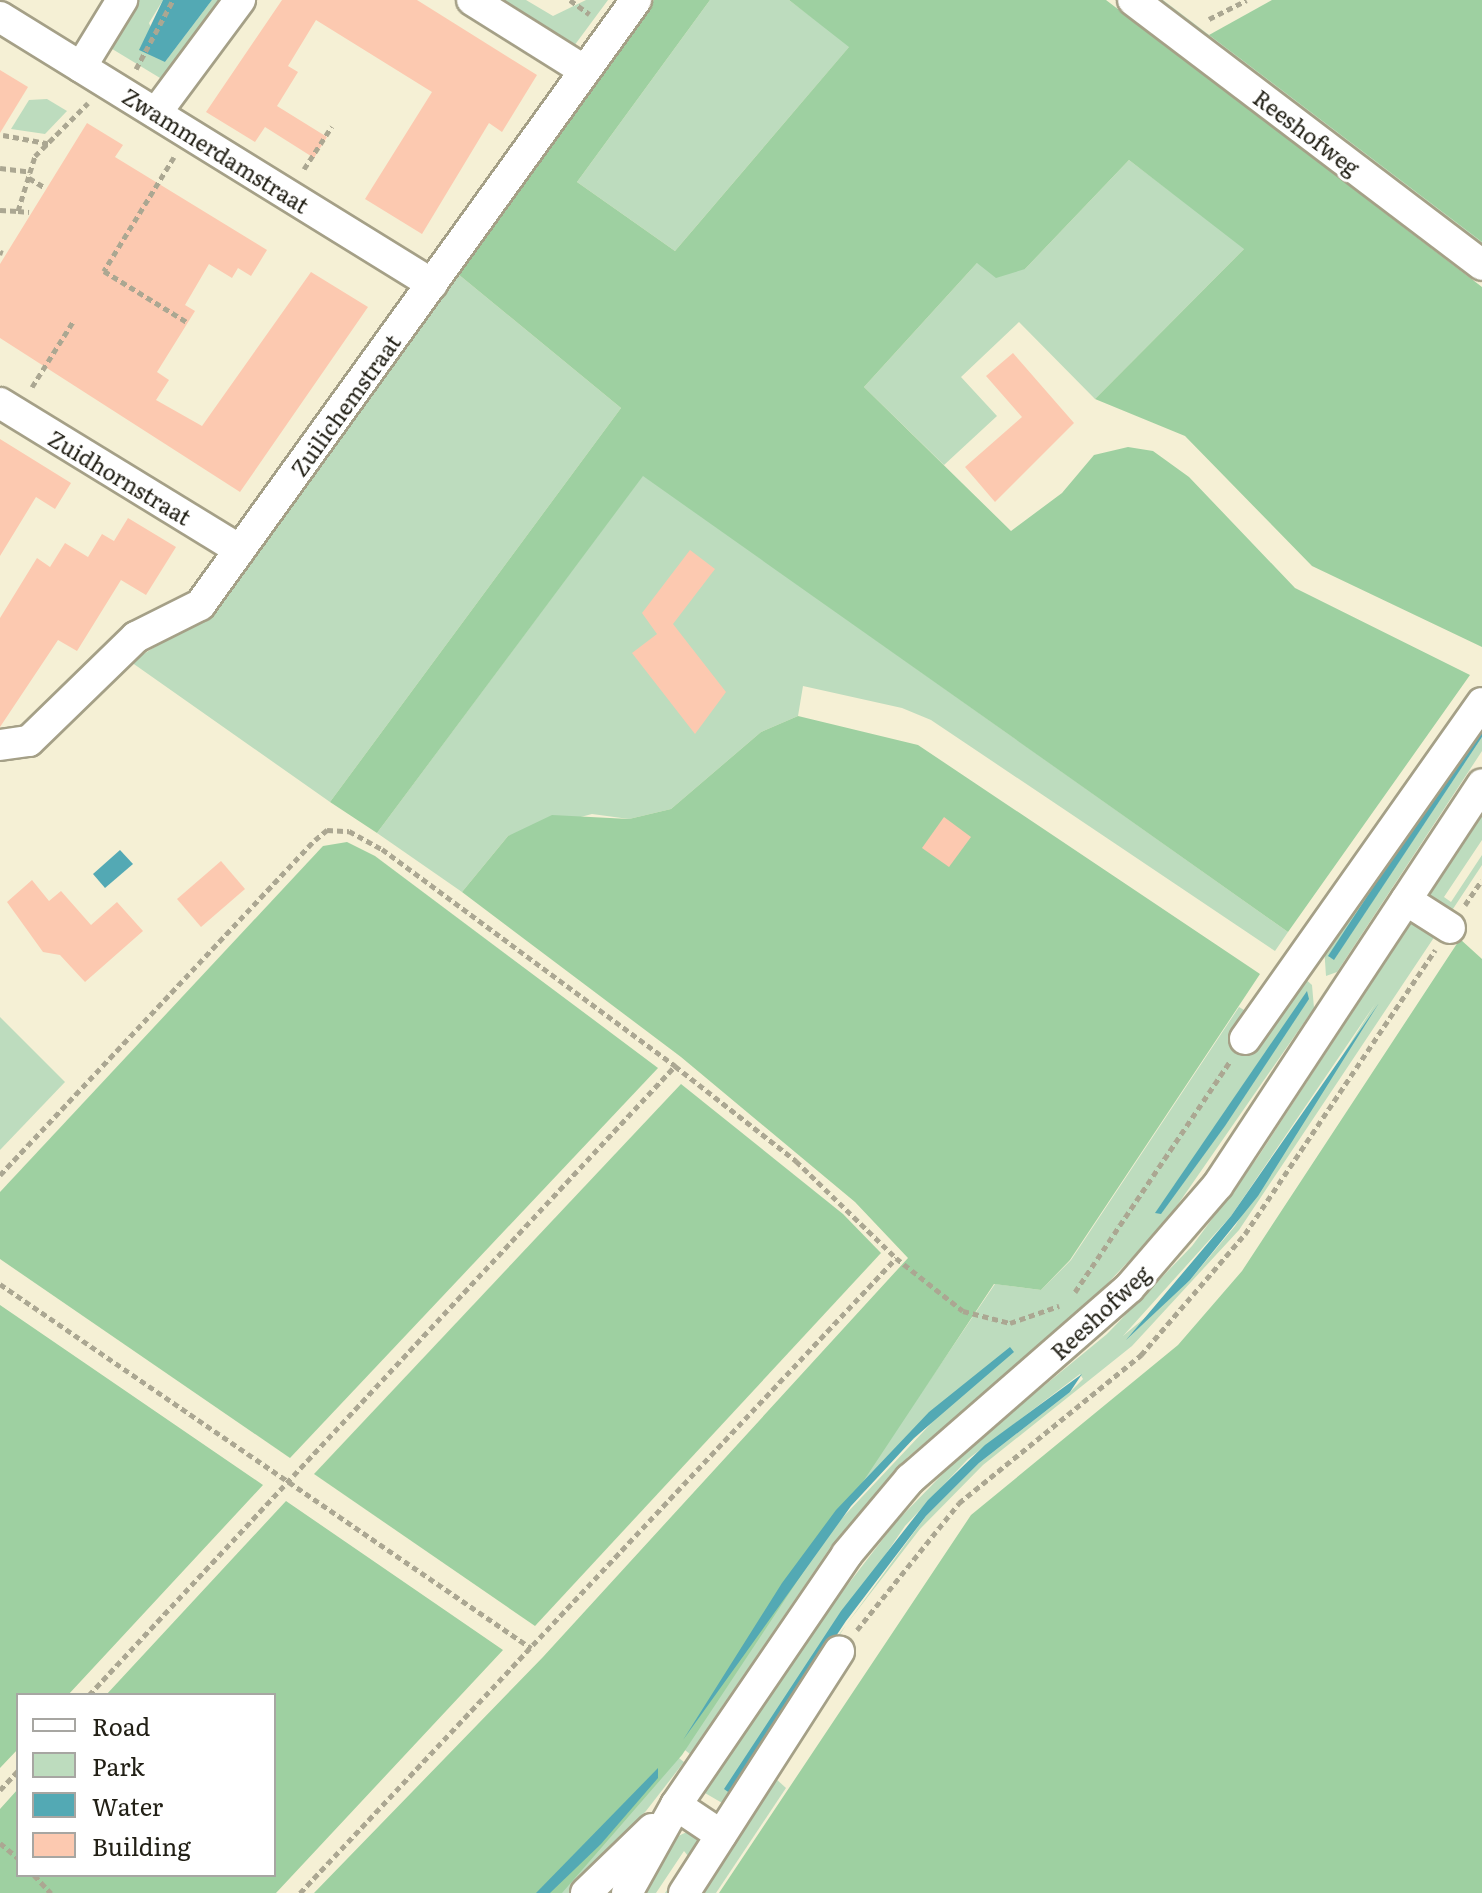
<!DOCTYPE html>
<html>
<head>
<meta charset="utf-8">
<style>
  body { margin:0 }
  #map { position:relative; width:1482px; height:1893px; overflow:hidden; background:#f5f0d5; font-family:Literata,serif }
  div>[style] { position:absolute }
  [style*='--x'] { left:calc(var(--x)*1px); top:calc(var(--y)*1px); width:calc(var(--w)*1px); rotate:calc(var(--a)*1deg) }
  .green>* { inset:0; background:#bddcbe }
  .forest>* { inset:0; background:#9ed0a1 }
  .water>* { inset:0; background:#53a9b4 }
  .building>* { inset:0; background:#fcc9b0 }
  .path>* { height:5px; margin-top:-2.5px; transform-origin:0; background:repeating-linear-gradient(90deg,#aba792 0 6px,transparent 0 10px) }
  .roads { filter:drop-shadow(2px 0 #a5a087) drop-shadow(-2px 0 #a5a087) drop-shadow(0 2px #a5a087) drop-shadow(0 -2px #a5a087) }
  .minor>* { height:30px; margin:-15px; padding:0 15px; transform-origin:15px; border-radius:15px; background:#fff }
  span { translate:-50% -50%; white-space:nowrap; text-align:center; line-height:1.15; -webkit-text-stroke:6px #fff; paint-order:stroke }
  .street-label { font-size:22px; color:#222016 }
  .legend { position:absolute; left:16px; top:1693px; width:260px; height:184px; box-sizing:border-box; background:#fff; border:2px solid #a7a6a2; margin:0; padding:10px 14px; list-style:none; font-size:24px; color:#222016 }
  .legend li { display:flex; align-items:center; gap:16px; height:40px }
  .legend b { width:40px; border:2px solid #a7a6a2 }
</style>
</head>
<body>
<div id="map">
  <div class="green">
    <div style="clip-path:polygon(131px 0,163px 0,149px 23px,165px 62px,212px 0,225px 0,165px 81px,104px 44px)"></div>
    <div style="clip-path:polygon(490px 0,526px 0,553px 16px,586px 0,608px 0,574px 46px)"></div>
    <div style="clip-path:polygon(710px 0,789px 0,850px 46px,675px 251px,577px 182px)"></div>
    <div style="clip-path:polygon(1149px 0,1163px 0,1482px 242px,1482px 253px)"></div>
    <div style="clip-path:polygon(47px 99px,67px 111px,45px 134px,11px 129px,29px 100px)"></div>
    <div style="clip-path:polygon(1129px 160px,1245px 248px,1095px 399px,1019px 322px,961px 377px,997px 416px,944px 465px,864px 387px,977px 263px,1025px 269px)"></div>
    <div style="clip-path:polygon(458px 274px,621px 408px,330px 802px,131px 662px,210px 612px)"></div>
    <div style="clip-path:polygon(643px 475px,1288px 932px,1275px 951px,931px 720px,902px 708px,803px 686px,798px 716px,761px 732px,671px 809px,629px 819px,592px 814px,508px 836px,462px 892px,377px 833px)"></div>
    <div style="clip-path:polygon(1482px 721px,1329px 957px,1334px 959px,1482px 737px,1482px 751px,1337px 972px,1326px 976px,1324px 946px)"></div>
    <div style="clip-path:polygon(1482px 815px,1482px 840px,1444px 897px,1451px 902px,1482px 855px,1482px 865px,1447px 918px,1428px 897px)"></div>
    <div style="clip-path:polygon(evenodd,1412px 921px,1439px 930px,1239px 1230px,1132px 1346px,983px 1465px,920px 1529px,846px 1625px,729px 1807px,705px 1793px,826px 1613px,896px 1522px,968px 1448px,1107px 1334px,1192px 1246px,1258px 1157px,1412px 921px,1375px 1004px,1235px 1226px,1190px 1280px,1123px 1336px,1231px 1216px,1375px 1004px,1412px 921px,1080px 1374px,1083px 1379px,1070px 1392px,979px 1463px,926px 1516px,725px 1790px,905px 1526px,968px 1459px,1080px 1374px)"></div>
    <div style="clip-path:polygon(1303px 977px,1312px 985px,1314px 1008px,1165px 1223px,1084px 1308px,908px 1457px,832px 1545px,690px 1754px,676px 1743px,829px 1532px,939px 1415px,848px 1501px,995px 1284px,1041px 1290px,1071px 1260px,1239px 1007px,1271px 1026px)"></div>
    <div style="clip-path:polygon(0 1017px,65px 1082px,0 1150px)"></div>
    <div style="clip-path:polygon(670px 1751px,684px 1762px,646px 1811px,569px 1893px,550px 1893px)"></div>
    <div style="clip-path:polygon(775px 1778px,786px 1788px,716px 1893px,699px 1893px)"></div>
    <div style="clip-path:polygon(689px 1831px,700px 1840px,672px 1893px,665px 1893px,689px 1857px,684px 1851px,656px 1893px,639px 1893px,676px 1837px)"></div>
  </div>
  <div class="forest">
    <div style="clip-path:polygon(654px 0,710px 0,577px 182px,675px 251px,849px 47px,789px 0,1106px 0,1482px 287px,1482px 647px,1312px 566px,1185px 436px,1095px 399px,1244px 249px,1129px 160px,1025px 269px,996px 278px,977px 263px,864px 387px,1011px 531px,1062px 493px,1094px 455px,1128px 447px,1153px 451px,1189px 477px,1295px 588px,1470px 675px,1288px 932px,643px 476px,377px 833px,330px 802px,621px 408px,458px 274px)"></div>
    <div style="clip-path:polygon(1272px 0,1482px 0,1482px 242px,1209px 35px)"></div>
    <div style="clip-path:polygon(798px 716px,918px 745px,1260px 974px,1070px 1260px,1041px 1290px,994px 1284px,682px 1755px,562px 1893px,314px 1893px,543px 1657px,908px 1258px,855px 1202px,681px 1057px,462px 892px,508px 836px,552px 815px,629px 819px,671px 809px,761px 732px)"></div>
    <div style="clip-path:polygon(347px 842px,375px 856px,658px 1068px,290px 1458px,0 1259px,0 1192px,323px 846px)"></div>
    <div style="clip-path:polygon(1460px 939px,1482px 959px,1482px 1893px,719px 1893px,971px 1515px,1178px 1345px,1242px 1271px)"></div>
    <div style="clip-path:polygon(681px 1084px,843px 1214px,881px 1253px,535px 1626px,314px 1474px)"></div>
    <div style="clip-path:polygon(0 1305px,263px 1485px,68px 1695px,18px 1695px,18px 1749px,0 1768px)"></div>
    <div style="clip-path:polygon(286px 1501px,503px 1650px,276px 1893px,0 1893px,0 1809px,18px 1789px,18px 1875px,274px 1875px,274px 1695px,106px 1695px)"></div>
  </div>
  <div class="water">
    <div style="clip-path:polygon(163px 0,212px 0,165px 62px,139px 50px)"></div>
    <div style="clip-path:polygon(1482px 721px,1482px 737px,1334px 960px,1328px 956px)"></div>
    <div style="clip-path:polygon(120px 850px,133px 864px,105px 888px,93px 874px)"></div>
    <div style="clip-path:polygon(1307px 991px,1309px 999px,1225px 1126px,1161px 1214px,1155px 1213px)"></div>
    <div style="clip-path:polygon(1379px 1003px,1258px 1196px,1190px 1280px,1126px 1340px,1231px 1216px)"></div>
    <div style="clip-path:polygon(1010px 1347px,1014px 1352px,914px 1438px,851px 1506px,683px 1740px,782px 1583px,836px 1510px,929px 1412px)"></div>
    <div style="clip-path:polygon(1082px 1374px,1070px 1392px,979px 1463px,926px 1516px,846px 1621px,731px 1794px,724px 1789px,841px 1611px,928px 1500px,985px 1445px)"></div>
    <div style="clip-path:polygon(658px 1768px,658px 1778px,601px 1844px,550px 1893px,536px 1893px)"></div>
  </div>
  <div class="building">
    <div style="clip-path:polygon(282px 0,417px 0,537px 75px,502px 132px,489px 123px,422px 234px,365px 199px,432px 92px,316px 20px,288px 66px,298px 72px,277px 106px,327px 137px,314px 158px,265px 127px,255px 142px,206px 112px)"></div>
    <div style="clip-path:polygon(0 70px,28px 87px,0 133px)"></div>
    <div style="clip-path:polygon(87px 123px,123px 145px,115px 157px,267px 250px,251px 276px,238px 268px,232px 278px,209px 264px,185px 305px,195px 311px,157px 372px,169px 380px,156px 400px,202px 426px,311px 272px,368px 307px,240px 492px,0 338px,0 264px)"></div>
    <div style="clip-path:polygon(1013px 353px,1074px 423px,995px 502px,965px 467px,1022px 417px,986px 376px)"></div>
    <div style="clip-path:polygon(0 439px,71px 483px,55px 509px,36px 497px,0 556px)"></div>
    <div style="clip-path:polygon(128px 518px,176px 547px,146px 595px,121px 580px,77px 651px,58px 640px,0 727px,0 618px,37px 558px,50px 567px,65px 543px,88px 557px,102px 534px,114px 541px)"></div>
    <div style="clip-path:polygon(690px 550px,715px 569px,673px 624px,726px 692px,695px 734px,632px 653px,657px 634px,642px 613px)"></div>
    <div style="clip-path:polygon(944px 817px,971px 837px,949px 867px,922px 848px)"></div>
    <div style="clip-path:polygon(221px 861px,245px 889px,201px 927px,177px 899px)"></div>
    <div style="clip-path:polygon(32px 880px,49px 901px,61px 891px,91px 925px,117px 902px,143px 931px,85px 982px,60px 955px,43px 952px,7px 902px)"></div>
  </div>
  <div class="path">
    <div style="--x:570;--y:0;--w:24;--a:36"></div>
    <div style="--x:1209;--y:19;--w:42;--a:-26.6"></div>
    <div style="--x:136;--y:69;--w:78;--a:-61.8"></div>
    <div style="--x:3;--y:135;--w:49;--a:10.6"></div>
    <div style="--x:174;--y:157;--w:134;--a:121.6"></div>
    <div style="--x:104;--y:271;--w:97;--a:31.6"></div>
    <div style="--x:0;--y:168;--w:31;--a:7"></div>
    <div style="--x:304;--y:169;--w:51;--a:-56.9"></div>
    <div style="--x:29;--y:178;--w:17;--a:31"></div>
    <div style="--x:0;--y:210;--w:18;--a:3"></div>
    <div style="--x:18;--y:211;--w:58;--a:-72.8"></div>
    <div style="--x:35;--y:156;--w:75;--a:-45"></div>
    <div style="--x:18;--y:211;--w:11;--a:5"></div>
    <div style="--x:0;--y:252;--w:3;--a:18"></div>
    <div style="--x:32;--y:387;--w:79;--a:-57.9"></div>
    <div style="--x:1465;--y:905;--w:30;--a:-56"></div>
    <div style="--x:0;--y:1175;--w:460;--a:-46.8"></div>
    <div style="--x:315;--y:840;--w:16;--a:-40"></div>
    <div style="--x:327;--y:830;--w:22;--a:3"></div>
    <div style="--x:349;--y:831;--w:38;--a:29"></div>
    <div style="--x:382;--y:849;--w:365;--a:36.5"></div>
    <div style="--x:675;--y:1066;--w:154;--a:38.1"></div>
    <div style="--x:796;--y:1161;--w:139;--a:44.1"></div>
    <div style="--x:896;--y:1258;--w:85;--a:38.3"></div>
    <div style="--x:963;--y:1311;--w:49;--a:14.3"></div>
    <div style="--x:1010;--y:1323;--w:52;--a:-19.1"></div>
    <div style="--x:0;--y:1284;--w:644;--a:34.43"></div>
    <div style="--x:1075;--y:1292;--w:278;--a:-56.1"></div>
    <div style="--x:857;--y:1630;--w:163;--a:-51.2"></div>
    <div style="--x:959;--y:1503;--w:235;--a:-39.1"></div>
    <div style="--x:1141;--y:1355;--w:160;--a:-49.3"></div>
    <div style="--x:1245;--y:1234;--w:342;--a:-56.2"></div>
    <div style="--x:89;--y:1695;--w:860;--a:-47.03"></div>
    <div style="--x:0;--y:1790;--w:26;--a:-47"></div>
    <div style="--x:0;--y:1843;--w:23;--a:40"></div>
    <div style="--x:34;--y:1875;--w:25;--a:47"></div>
    <div style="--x:300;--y:1893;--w:871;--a:-46.81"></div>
  </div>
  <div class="roads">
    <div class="minor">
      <div style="--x:472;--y:0;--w:133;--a:32.1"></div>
      <div style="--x:1133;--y:0;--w:438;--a:37.2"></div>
      <div style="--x:0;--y:17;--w:508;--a:31.72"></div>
      <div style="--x:81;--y:67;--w:79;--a:-58.5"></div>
      <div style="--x:156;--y:113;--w:141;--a:-53.4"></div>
      <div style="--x:0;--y:403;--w:281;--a:31.5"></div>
      <div style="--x:0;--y:745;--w:29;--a:-8"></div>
      <div style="--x:29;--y:741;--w:149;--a:-44.2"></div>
      <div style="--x:136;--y:637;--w:72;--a:-26.6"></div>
      <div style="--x:200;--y:605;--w:746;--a:-54.22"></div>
      <div style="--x:1406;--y:900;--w:52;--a:32.5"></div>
      <div style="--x:1245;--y:1039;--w:411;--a:-54.8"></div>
      <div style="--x:676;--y:1805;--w:54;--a:33.7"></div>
      <div style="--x:586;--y:1893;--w:92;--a:-44.1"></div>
      <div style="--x:627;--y:1893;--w:101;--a:-60.9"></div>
      <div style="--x:676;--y:1805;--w:304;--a:-55.7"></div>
      <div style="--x:847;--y:1554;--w:98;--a:-50"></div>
      <div style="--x:910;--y:1479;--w:291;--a:-41.1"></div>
      <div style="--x:1129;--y:1288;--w:136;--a:-49.2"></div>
      <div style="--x:1218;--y:1185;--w:480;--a:-56.6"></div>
      <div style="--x:684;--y:1893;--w:287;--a:-57.3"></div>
    </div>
  </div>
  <div class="street-label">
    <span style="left:1307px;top:132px;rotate:37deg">Reeshofweg</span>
    <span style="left:216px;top:150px;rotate:32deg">Zwammerdamstraat</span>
    <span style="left:345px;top:405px;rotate:-54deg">Zuilichemstraat</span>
    <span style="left:120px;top:477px;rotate:31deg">Zuidhornstraat</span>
    <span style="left:1100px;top:1312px;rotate:-43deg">Reeshofweg</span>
  </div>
  <ul class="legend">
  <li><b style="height:10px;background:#fff"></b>Road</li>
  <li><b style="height:22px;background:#bddcbe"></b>Park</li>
  <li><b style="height:22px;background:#53a9b4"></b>Water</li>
  <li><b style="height:22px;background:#fcc9b0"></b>Building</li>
  </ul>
</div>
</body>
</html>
